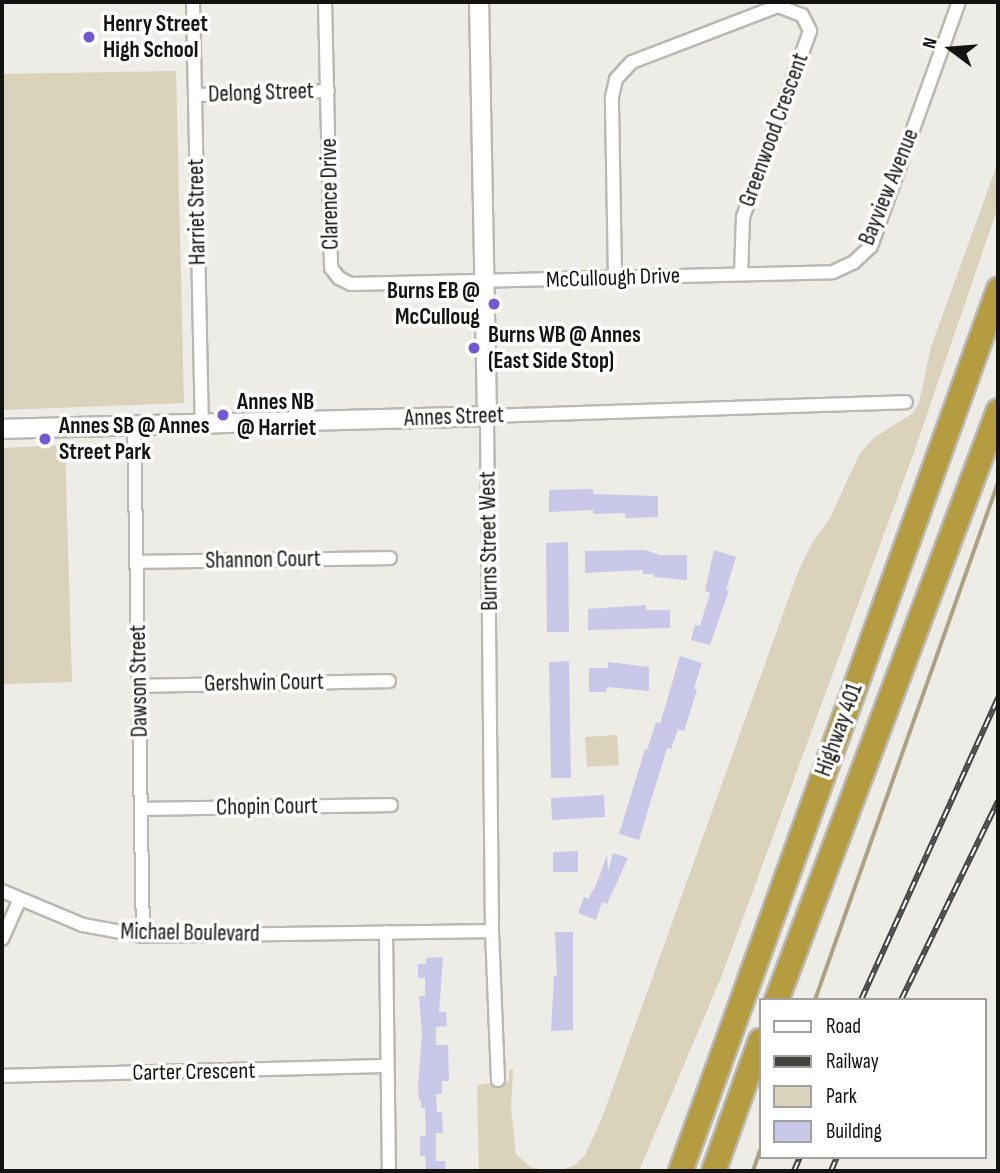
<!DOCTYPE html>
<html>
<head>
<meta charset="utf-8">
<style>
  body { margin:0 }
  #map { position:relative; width:1000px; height:1173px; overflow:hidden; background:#edece6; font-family:"Sofia Sans Condensed",sans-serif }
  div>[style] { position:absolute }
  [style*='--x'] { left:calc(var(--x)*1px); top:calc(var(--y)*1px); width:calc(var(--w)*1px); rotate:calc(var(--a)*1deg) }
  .green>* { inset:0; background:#dad2ba }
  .stream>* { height:3.5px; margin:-1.75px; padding:0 1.75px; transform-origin:1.75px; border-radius:1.75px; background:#aca283 }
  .building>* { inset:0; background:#cac8e9 }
  .roads { filter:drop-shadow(2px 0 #bab8b2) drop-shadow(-2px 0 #bab8b2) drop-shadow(0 2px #bab8b2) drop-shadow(0 -2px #bab8b2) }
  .street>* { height:12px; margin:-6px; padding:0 6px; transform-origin:6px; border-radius:6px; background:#fff }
  .secondary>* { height:18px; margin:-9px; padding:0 9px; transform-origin:9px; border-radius:9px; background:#fff }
  .highway>* { height:23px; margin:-11.5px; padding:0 11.5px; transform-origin:11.5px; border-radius:11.5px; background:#b69c40 }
  .rail>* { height:6px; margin-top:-3px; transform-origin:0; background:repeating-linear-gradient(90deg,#fff 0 10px,#434340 0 20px); box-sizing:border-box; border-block:2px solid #434340 }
  .dots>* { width:19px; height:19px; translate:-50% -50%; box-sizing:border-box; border:4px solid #fff; border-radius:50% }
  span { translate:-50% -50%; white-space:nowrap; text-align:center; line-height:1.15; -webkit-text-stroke:7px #fff; paint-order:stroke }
  .poi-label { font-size:23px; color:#131311; font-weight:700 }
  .left { translate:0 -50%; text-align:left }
  .right { translate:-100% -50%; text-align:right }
  .street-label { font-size:23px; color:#131311 }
  .frame { position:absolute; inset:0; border:4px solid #131311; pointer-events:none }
  .legend { position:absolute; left:759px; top:998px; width:228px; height:161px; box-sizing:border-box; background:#fff; border:2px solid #a1a1a0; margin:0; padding:9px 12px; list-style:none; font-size:21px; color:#131311 }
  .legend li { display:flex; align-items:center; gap:14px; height:35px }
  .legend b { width:35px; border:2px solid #a1a1a0 }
  .north { position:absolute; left:916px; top:14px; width:70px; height:70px; -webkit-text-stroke:5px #fff; paint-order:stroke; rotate:286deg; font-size:19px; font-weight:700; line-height:28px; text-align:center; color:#131311 }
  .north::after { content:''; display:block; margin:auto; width:24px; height:32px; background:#131311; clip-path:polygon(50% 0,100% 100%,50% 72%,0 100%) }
</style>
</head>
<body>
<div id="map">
  <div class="green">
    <div style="clip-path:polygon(176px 71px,184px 403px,2px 410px,2px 74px)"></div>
    <div style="clip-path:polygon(998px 162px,998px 207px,913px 455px,722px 975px,639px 1171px,560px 1171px,577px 1164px,585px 1155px,602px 1118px,798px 572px,811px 545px,830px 518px,860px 453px,875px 437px,913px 413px,919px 403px,931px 347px)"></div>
    <div style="clip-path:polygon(65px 445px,72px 682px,2px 684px,2px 448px)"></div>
    <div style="clip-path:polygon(617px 735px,619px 765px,587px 767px,585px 737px)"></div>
    <div style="clip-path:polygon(513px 1069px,511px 1109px,516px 1154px,530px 1167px,546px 1171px,479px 1171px,477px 1085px,509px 1081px,509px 1070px)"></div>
  </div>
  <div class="stream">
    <div style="--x:815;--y:1000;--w:548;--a:-70.51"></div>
    <div style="--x:753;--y:1171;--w:21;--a:-71"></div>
  </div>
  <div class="building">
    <div style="clip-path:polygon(593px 489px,593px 494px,658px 496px,658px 517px,625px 518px,625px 513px,593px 514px,593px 510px,549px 512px,549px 490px)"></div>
    <div style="clip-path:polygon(568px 542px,569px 632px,547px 632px,546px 543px)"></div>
    <div style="clip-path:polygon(645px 550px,660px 555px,687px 555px,687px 580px,654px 577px,654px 574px,643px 574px,643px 570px,585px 573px,585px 551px)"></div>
    <div style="clip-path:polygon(714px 550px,736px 557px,726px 590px,729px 590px,710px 645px,691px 640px,695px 625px,700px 626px,710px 593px,705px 591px)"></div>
    <div style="clip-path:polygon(646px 605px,646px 610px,670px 610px,670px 628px,588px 630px,588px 609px)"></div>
    <div style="clip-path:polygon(680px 656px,702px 663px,694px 689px,697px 690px,684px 731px,678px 729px,671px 749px,667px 748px,639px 840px,619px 834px,645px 749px,647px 750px,656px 722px,660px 724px)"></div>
    <div style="clip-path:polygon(569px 661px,571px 778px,551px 778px,549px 662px)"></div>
    <div style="clip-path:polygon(608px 662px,649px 667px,649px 691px,607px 687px,606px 692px,589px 692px,589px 668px,608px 668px)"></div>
    <div style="clip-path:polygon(604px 795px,605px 817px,552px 820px,551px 798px)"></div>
    <div style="clip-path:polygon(578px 851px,578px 872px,553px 872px,553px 852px)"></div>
    <div style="clip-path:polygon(613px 853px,628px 858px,607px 904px,602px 902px,596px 920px,578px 913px,584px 897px,588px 899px,597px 883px,607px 855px,608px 871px)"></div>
    <div style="clip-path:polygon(555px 932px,573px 932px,573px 1030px,551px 1031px,554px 976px,557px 975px)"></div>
    <div style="clip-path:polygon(443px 957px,439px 1012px,446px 1012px,447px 1026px,436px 1027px,436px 1045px,448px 1045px,449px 1081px,442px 1081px,442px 1094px,436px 1094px,437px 1112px,442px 1112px,443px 1133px,436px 1133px,436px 1161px,445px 1161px,446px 1171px,426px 1171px,425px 1156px,420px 1156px,420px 1136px,426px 1136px,425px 1108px,421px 1108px,421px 1100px,419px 1100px,418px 1087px,422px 1033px,419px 996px,425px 996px,425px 978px,418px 978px,418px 964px,426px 964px,426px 958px)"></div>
  </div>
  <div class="roads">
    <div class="street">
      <div style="--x:193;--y:2;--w:421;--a:88.8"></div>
      <div style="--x:325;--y:2;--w:266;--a:88.7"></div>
      <div style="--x:331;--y:268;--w:13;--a:51"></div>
      <div style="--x:339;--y:278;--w:13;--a:27"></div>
      <div style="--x:351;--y:284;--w:482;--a:-1.4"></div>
      <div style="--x:833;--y:272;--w:23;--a:-25"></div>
      <div style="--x:854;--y:262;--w:23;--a:-43"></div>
      <div style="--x:871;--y:246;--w:259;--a:-70.2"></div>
      <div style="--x:195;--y:95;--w:133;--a:-1.7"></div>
      <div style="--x:615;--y:277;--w:180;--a:-91"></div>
      <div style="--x:612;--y:97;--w:18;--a:-77"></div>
      <div style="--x:616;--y:79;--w:23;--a:-47"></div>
      <div style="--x:632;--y:62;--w:156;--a:-21"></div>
      <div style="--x:778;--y:6;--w:26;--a:21"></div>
      <div style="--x:802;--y:15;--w:18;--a:63"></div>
      <div style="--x:810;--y:31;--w:198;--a:109.8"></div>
      <div style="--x:743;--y:217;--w:57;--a:92"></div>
      <div style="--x:134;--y:425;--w:511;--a:88.99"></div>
      <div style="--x:137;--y:562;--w:253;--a:-0.9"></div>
      <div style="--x:139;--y:686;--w:250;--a:-1.1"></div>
      <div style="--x:142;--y:809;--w:249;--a:-0.9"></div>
      <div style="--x:2;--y:891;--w:88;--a:22.8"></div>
      <div style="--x:83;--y:925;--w:61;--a:10.4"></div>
      <div style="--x:143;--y:936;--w:349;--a:-0.8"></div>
      <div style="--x:386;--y:932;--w:239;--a:89.3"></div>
      <div style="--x:2;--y:939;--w:44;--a:-65.8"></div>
      <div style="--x:2;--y:1076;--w:384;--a:-1.5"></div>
      <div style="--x:498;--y:1080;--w:149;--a:-92.3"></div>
      <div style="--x:492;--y:931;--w:515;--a:-90.56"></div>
      <div style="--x:487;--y:416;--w:419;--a:-1.9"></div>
    </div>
    <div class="secondary">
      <div style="--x:2;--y:429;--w:485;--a:-1.5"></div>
      <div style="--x:487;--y:416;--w:414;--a:-91.1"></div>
    </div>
    <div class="highway">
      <div style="--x:776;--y:1000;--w:630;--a:-69.38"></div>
      <div style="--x:680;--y:1171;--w:938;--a:-70.17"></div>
      <div style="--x:713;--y:1171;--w:139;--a:-70.3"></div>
    </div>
  </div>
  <div class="rail">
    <div style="--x:861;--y:1000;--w:332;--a:-65.6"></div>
    <div style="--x:901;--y:1000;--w:221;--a:-64"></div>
    <div style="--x:794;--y:1171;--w:15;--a:-67"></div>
    <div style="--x:831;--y:1171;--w:15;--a:-67"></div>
  </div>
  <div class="dots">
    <div style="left:89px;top:37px;background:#7259d3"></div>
    <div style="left:494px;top:304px;background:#7259d3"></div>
    <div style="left:474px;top:348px;background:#7259d3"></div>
    <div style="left:223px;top:415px;background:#7259d3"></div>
    <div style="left:45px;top:439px;background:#7259d3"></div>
  </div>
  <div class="poi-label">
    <span class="left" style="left:103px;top:37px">Henry Street<br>High School</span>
    <span class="right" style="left:480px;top:304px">Burns EB @<br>McCulloug</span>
    <span class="left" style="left:488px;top:348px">Burns WB @ Annes<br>(East Side Stop)</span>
    <span class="left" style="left:237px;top:415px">Annes NB<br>@ Harriet</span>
    <span class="left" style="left:59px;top:439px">Annes SB @ Annes<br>Street Park</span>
  </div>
  <div class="street-label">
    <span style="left:261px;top:93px;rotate:-2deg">Delong Street</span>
    <span style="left:774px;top:130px;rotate:-70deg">Greenwood Crescent</span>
    <span style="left:889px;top:187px;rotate:-68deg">Bayview Avenue</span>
    <span style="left:330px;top:194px;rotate:-91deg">Clarence Drive</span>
    <span style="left:197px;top:212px;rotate:-91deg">Harriet Street</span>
    <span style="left:613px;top:278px;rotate:-2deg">McCullough Drive</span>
    <span style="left:454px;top:417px;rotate:-2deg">Annes Street</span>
    <span style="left:489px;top:541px;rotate:-91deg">Burns Street West</span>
    <span style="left:263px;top:560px;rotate:-1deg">Shannon Court</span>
    <span style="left:139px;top:681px;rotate:-91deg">Dawson Street</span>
    <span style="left:264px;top:683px;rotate:-1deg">Gershwin Court</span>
    <span style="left:839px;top:730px;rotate:-70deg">Highway 401</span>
    <span style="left:267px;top:807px;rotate:-1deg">Chopin Court</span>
    <span style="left:190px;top:933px;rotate:1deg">Michael Boulevard</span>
    <span style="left:194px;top:1072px;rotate:-1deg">Carter Crescent</span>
  </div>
  <div class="frame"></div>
  <ul class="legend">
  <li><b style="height:9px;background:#fff"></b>Road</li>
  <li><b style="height:9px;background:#434340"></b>Railway</li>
  <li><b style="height:19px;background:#dad2ba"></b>Park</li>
  <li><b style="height:19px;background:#cac8e9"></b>Building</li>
  </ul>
  <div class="north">N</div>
</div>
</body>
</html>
